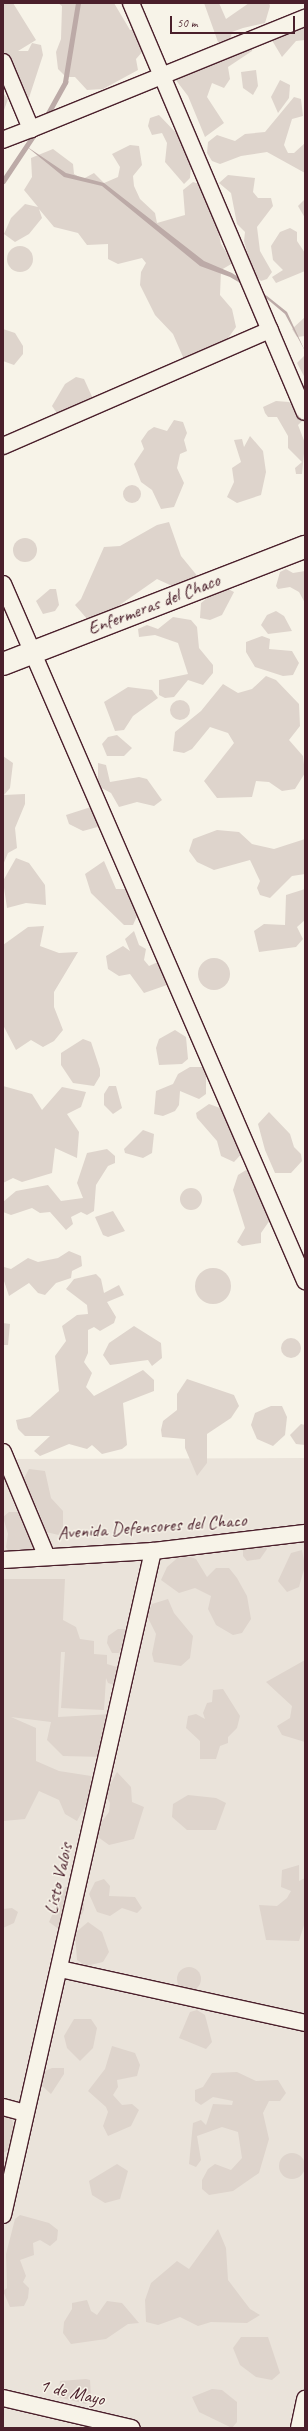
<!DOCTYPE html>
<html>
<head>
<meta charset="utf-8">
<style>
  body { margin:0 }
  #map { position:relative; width:308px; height:2431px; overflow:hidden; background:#f7f3e8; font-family:Caveat,sans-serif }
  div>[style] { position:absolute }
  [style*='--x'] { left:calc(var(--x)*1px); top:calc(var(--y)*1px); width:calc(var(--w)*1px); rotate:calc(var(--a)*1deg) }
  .built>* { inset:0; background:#eae3da }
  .green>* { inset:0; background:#ded4cc }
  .round { border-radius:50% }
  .water>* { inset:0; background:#bcaaa7 }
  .stream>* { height:5px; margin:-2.5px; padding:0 2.5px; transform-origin:2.5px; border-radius:2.5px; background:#bcaaa7 }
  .roads { filter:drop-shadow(1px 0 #4a1f2b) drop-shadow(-1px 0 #4a1f2b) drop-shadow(0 1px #4a1f2b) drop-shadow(0 -1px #4a1f2b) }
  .minor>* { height:16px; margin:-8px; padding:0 8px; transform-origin:8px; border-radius:8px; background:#f7f3e8 }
  .secondary>* { height:22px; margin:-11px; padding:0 11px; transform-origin:11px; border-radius:11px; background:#f7f3e8 }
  span { translate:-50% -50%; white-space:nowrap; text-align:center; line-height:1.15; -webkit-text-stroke:3px #f7f3e8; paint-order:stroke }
  .street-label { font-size:19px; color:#4a1f2b }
  .frame { position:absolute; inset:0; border:4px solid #4a1f2b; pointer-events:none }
  .scale { position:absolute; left:170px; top:16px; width:125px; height:18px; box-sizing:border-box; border:2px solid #4a1f2b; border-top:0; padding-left:5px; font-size:12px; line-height:14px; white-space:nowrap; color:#4a1f2b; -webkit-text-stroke:3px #f7f3e8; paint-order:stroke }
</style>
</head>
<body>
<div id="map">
  <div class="built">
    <div style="clip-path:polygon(305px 1458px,305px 2428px,3px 2428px,3px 1459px)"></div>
  </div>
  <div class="green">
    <div style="clip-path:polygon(3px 3px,13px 3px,36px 40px,18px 51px,28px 51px,32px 43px,41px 45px,43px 55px,26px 107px,3px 82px)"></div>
    <div style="clip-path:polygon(58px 3px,114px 3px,130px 30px,138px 28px,143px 51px,136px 59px,138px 70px,103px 89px,87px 90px,75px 77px,66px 77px,58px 69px,56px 52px,61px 39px,62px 6px)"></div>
    <div style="clip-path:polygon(204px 3px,219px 3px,226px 19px,249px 3px,269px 3px,270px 6px,265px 23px,243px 28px,232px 32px,230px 41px,218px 42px)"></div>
    <div style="clip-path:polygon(305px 24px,305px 40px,296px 41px,282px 57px,270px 37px)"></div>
    <div style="clip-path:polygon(255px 39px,252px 51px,228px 67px,230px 79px,224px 88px,212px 83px,207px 97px,224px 123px,205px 137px,188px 96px,175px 79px)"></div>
    <div style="clip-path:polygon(256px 70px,258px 86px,253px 95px,243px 88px,241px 72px)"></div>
    <div style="clip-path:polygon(280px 80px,290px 85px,289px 98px,278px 113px,271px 97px)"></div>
    <div style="clip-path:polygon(3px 93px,8px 99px,3px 113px)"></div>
    <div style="clip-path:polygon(294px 97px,301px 99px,303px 116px,292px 119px,284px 145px,288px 153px,294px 153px,305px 143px,305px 173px,267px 152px,241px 156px,220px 164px,212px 161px,207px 153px,208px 142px,217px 135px,235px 141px,245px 134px,265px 132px)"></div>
    <div style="clip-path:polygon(159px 115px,179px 136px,191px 166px,190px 178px,184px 184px,165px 162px,167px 143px,162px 133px,152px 135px,148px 126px,150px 118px)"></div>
    <div style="clip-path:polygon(130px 145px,139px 146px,142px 165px,133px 176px,134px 186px,140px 199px,155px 213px,157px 223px,185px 215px,183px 190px,193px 182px,199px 184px,211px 194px,221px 244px,233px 263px,221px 270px,220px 295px,232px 309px,236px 327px,226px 341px,181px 366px,183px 357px,173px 334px,155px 315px,140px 285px,141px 272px,146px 263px,142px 258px,118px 264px,108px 259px,108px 244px,87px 245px,78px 233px,54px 227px,39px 209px,42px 218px,29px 234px,15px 242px,4px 234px,11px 218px,25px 204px,38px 207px,24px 190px,32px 177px,31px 158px,53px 149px,73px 164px,74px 174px,83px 179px,94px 173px,104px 183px,118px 177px,120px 167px,112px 154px)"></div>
    <div style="clip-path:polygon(228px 175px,255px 178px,253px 192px,258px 198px,271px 198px,273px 206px,257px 227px,260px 251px,272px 272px,267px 279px,261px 281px,253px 273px,244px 241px,245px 232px,237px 224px,231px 193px,219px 183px)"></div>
    <div style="clip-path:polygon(305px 199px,305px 218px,298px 206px)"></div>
    <div style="clip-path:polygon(290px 228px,297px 232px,297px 241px,305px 253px,305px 271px,276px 283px,272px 277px,283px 270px,273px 260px,271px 246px,280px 232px)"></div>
    <div class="round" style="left:7px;top:246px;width:26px;height:26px"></div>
    <div style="clip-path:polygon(305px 317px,305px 336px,297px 337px,292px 329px)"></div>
    <div style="clip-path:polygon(3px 329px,15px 333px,23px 346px,23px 354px,14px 365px,3px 361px)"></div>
    <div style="clip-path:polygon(305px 355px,305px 378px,297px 363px)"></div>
    <div style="clip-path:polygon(76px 377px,84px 379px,94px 401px,61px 419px,52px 406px,65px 384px)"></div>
    <div style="clip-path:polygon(276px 401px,289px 402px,302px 415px,303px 420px,298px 425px,305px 443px,302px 474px,296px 474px,295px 468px,302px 462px,288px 448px,288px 436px,277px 417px,268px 417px,265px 413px,263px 407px)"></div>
    <div style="clip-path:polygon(174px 420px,183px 422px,187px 433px,184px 440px,187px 451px,180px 454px,177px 468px,184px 483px,174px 507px,161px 509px,152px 490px,141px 482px,134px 464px,144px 449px,141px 441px,148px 431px,154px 427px,167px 431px)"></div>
    <div style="clip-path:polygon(250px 436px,263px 451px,266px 472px,261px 495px,237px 503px,227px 497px,234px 482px,232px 468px,241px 462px,234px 440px,242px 439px,244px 447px)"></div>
    <div class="round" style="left:123px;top:485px;width:18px;height:18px"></div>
    <div style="clip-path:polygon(169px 522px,181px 556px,199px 578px,188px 585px,170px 585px,157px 579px,104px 616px,88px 620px,75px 605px,81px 599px,104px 547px,120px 546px,157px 525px)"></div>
    <div class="round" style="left:13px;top:538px;width:24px;height:24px"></div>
    <div style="clip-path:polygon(286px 569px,293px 573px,305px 571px,305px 603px,299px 592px,290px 587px,278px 589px,276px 586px,280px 572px)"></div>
    <div style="clip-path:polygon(222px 586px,234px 592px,222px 615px,210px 620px,200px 618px,201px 603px)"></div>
    <div style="clip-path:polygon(50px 589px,56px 589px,59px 605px,55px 611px,43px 614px,36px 601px)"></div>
    <div style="clip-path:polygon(276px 611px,284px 616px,292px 631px,268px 634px,261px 625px,267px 615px)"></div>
    <div style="clip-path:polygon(173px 617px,191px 620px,197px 627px,199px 648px,213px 665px,213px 673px,203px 685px,188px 680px,174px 697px,165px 698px,159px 695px,159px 680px,188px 674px,178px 643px,155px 635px,139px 637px,138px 629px,147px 625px,158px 629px)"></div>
    <div style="clip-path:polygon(262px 636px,270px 639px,269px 649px,292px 651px,299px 663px,293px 675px,283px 676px,255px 667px,246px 652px,246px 642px)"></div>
    <div style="clip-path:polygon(266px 676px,276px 680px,299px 704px,300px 726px,289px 740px,303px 756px,305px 773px,295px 789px,282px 791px,269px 782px,256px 781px,252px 797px,217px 798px,204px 781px,234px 743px,228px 733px,210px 727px,192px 749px,184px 753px,173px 751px,175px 732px,201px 711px,223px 684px,238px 693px,252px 689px)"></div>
    <div style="clip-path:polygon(128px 687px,152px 690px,158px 698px,133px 716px,124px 730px,115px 731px,104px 702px)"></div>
    <div class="round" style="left:170px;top:700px;width:20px;height:20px"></div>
    <div style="clip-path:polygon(117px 735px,132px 748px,124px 756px,107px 756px,102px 744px,108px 737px)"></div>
    <div style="clip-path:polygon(3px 756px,13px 763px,10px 788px,4px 795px,25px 794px,25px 804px,15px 828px,17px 848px,8px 853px,3px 865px)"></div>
    <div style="clip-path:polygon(98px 763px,106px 765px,110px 782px,139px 777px,147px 779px,162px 800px,154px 806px,137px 802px,119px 807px,111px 793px,98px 786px)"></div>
    <div style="clip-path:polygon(94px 806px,101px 826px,83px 831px,69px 824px,66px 815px)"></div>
    <div style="clip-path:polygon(217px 830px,239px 832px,252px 844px,274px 849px,305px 839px,305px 874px,292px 876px,270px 898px,260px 895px,257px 888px,260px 881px,250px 860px,214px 870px,197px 862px,189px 851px,193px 839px)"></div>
    <div style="clip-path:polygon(16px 858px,29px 863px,45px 885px,46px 905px,26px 903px,7px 908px,3px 881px)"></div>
    <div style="clip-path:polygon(104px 861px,116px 889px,127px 889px,133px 899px,137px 916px,133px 925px,124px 925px,91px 893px,85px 874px)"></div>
    <div style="clip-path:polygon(305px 889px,305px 920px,297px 927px,303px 939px,296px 947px,259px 952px,254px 931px,264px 924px,285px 925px,286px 895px)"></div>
    <div style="clip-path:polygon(44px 926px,40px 946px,59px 953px,78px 952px,54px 992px,54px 1007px,63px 1030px,54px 1041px,43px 1047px,31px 1040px,16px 1050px,3px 1025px,3px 945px,28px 927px)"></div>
    <div style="clip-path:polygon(134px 931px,139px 945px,146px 949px,144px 960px,149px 966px,158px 962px,166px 971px,167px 985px,144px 993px,130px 974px,119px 976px,108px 969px,106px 956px,123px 946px,130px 951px,125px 939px)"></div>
    <div class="round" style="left:198px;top:958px;width:32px;height:32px"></div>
    <div style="clip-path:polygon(175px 1030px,186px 1037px,188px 1059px,182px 1064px,159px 1065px,156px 1048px,159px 1039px)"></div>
    <div style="clip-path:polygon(83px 1039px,91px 1042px,100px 1069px,100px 1076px,94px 1086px,73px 1083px,61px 1065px,61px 1053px)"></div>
    <div style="clip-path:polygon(190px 1067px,202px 1067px,206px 1073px,206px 1094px,199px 1099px,180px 1091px,179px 1105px,175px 1111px,163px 1116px,154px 1114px,156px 1091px,173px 1084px,178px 1074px)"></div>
    <div style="clip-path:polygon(3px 1086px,32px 1094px,42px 1110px,62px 1087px,86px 1092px,81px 1107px,67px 1114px,79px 1132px,77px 1158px,55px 1148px,52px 1173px,22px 1182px,13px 1178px,3px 1183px)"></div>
    <div style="clip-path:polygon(109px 1086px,116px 1086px,122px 1108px,113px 1114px,104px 1105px,104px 1094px)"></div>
    <div style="clip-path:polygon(209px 1104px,220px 1108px,226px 1119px,242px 1116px,248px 1129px,251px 1137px,247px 1148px,234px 1162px,221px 1156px,217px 1141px,197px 1118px,196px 1113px)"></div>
    <div style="clip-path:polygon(269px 1112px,290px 1134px,294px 1147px,301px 1154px,302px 1161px,291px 1173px,275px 1173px,265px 1150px,258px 1124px)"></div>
    <div style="clip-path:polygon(143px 1130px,154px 1134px,152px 1153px,143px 1158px,125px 1153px,124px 1149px)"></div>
    <div style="clip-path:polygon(107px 1149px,115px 1156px,115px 1163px,108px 1166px,96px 1185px,94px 1211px,87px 1215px,81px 1212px,71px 1217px,73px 1224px,66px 1230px,50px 1212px,40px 1213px,32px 1208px,11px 1215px,3px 1212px,3px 1202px,16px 1191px,48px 1185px,61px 1201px,83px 1198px,77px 1183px,87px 1153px)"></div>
    <div style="clip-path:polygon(251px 1167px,270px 1220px,261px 1233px,261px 1243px,242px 1246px,237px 1242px,245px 1228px,233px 1190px,238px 1175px)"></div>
    <div class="round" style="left:180px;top:1188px;width:22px;height:22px"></div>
    <div style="clip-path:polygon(113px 1211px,125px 1231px,108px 1237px,103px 1235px,95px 1217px)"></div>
    <div style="clip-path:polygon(69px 1251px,81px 1256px,82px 1266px,72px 1271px,71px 1278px,56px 1283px,45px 1295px,38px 1293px,29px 1283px,9px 1296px,3px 1278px,4px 1267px,11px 1269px,28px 1258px,38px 1262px,58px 1258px)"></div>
    <div class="round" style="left:195px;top:1268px;width:36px;height:36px"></div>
    <div style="clip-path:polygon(96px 1274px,101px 1279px,104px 1293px,119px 1285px,124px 1295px,107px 1302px,116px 1317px,114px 1323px,100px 1331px,94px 1327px,88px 1330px,88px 1353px,84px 1362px,92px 1373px,86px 1387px,94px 1396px,143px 1370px,154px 1380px,154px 1391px,123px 1403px,127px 1445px,122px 1449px,102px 1454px,92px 1445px,87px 1449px,69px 1444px,40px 1456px,34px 1451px,50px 1436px,25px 1436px,18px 1429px,16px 1420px,30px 1417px,59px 1391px,55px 1356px,66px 1341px,62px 1326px,77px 1315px,88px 1314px,87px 1305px,66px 1289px,74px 1279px)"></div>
    <div style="clip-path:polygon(3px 1323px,10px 1324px,8px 1345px,3px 1345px)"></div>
    <div style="clip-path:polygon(134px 1326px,161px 1343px,162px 1358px,152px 1366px,148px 1360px,110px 1365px,103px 1355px,109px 1343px)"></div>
    <div class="round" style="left:281px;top:1338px;width:20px;height:20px"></div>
    <div style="clip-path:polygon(187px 1379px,234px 1395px,239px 1406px,231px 1418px,207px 1434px,207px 1463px,197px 1476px,185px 1448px,185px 1439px,162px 1437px,161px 1430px,163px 1421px,177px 1410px,177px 1394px)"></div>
    <div style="clip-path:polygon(271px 1406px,282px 1406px,287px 1417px,285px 1435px,273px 1446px,257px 1439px,251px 1425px,255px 1413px)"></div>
    <div style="clip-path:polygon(301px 1424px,305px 1425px,305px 1445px,296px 1444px,290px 1435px)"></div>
    <div style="clip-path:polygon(29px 1469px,45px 1471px,51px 1498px,63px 1511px,63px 1536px,46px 1532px,38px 1509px,23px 1490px,23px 1480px)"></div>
    <div style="clip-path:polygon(25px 1512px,39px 1551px,11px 1555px,6px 1547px,8px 1534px,3px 1517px,9px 1512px)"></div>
    <div style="clip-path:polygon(263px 1542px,267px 1549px,260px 1559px,247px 1561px,243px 1556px,243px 1548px)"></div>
    <div style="clip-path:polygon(302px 1550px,305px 1566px,299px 1587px,287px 1592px,278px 1581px,291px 1553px)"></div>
    <div style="clip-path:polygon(182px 1554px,196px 1559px,207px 1577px,216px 1568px,229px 1568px,237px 1578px,247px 1596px,251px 1619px,242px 1633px,233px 1635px,216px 1625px,208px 1609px,211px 1596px,195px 1588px,179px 1593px,161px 1580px,167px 1567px)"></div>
    <div style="clip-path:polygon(3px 1579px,65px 1579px,63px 1620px,76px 1627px,80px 1639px,94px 1641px,94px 1654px,107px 1655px,107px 1664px,120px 1668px,118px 1686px,108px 1683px,106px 1678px,104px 1710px,61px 1708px,65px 1652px,61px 1652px,58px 1717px,112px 1714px,104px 1757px,63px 1756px,47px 1740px,51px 1722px,11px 1717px,36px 1728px,36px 1761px,59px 1771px,91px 1776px,90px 1797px,77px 1821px,65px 1814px,59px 1800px,39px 1791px,25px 1819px,3px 1821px)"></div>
    <div style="clip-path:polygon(168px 1599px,174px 1613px,193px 1636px,190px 1658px,181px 1666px,154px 1662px,152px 1654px,156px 1634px,147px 1616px,152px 1604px)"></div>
    <div style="clip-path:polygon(118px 1629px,131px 1629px,119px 1653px,112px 1653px,107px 1643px,108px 1636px)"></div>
    <div style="clip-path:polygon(305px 1660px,305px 1742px,282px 1735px,277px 1726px,290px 1718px,292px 1706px,266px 1682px)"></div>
    <div style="clip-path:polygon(223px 1689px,240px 1716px,237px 1728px,228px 1737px,228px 1743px,220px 1746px,216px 1759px,200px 1759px,200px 1741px,186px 1728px,188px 1716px,196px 1714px,205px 1719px,203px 1713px,207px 1703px,212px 1702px,213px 1690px)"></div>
    <div style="clip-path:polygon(117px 1772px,131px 1787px,132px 1802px,144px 1807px,134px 1839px,109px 1845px,98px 1837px,100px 1824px,109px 1812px,110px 1803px,105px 1794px)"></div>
    <div style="clip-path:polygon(188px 1795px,216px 1798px,226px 1803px,216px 1830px,187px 1830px,172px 1817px,173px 1804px)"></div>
    <div style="clip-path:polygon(299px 1865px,299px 1881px,305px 1878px,305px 1922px,299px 1941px,266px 1940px,259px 1905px,277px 1906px,287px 1898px,291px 1891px,281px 1887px,282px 1870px)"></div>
    <div style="clip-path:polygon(104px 1879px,110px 1886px,109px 1896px,135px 1897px,142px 1908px,137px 1913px,122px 1908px,110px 1916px,97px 1912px,89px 1894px,95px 1882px)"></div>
    <div style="clip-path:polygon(65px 1887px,83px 1889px,84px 1910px,76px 1925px,64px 1933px,49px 1922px)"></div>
    <div style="clip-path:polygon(12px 1908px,18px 1912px,14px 1923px,3px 1928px,3px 1909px)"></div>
    <div style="clip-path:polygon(88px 1922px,102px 1932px,109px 1952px,103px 1962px,86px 1966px,77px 1960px,75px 1933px)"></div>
    <div class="round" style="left:177px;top:1967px;width:24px;height:24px"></div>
    <div style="clip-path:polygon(197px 2010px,205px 2015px,212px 2042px,206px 2049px,179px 2038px,190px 2012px)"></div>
    <div style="clip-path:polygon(74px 2019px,91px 2019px,97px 2028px,93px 2048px,80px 2061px,67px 2048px,64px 2036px)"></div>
    <div style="clip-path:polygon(112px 2046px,135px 2053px,140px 2065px,137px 2076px,117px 2080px,118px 2087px,113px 2095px,122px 2105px,132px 2104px,139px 2110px,131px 2126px,108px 2136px,103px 2126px,108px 2112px,106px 2107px,88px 2091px,105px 2069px)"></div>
    <div style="clip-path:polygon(52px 2068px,64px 2068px,64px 2074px,51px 2094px,39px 2083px,40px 2073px)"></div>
    <div style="clip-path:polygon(237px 2072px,256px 2081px,278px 2080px,286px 2093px,280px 2101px,269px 2101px,263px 2113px,269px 2139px,259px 2173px,233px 2191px,209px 2195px,202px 2189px,202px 2180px,208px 2169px,215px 2164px,231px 2170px,242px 2158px,238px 2132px,222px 2127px,197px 2136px,201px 2160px,196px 2167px,189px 2164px,193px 2123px,201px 2120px,206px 2125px,213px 2104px,232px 2105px,233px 2101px,213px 2097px,201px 2105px,195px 2101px,195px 2090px,203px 2087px,212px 2073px)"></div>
    <div style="clip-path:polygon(3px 2110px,12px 2118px,15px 2136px,9px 2150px,3px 2153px)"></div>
    <div class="round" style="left:279px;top:2153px;width:26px;height:26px"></div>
    <div style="clip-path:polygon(117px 2164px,128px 2171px,120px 2199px,105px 2203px,92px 2195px,89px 2181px)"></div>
    <div style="clip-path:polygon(20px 2215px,49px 2223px,58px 2230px,57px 2240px,50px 2246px,40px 2240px,33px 2243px,34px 2255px,20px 2260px,26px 2276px,23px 2282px,29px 2288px,28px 2298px,24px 2306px,10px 2307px,3px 2291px,7px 2288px,6px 2254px,15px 2219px)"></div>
    <div style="clip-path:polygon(218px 2229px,226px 2248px,228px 2280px,250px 2309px,260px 2315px,247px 2323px,211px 2322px,198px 2326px,180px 2317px,158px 2325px,146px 2322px,145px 2300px,151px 2283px,177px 2261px,189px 2269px)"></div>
    <div style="clip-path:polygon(87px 2300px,91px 2311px,97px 2315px,107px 2301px,122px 2303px,139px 2323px,128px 2324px,106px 2339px,71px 2344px,63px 2333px,64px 2322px,72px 2309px,72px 2303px)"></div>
    <div style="clip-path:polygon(241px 2337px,268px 2337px,280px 2373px,272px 2380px,256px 2377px,240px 2365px,233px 2348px)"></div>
    <div style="clip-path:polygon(86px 2379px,90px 2380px,91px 2397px,86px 2404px,58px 2397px,60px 2381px)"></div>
    <div style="clip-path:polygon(212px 2389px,222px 2390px,237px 2402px,237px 2422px,232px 2428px,199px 2412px,192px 2397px)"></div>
  </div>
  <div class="water">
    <div style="clip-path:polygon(26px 146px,66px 173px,104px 183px,204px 261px,232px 273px,267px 296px,287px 312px,305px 351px,285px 314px,266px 298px,230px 277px,200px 266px,102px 186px,64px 177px)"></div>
  </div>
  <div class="stream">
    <div style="--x:47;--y:115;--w:38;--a:-61"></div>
    <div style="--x:65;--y:82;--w:80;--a:-80.7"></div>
    <div style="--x:3;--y:181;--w:54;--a:-56.3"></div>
  </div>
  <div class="roads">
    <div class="minor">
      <div style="--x:131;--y:3;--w:444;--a:67"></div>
      <div style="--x:3;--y:62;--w:73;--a:67.3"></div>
      <div style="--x:31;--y:129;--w:30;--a:159"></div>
      <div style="--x:31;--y:129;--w:296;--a:-22.1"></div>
      <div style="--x:3;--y:446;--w:291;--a:-23.5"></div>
      <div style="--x:3;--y:584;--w:760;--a:66.57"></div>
      <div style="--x:3;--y:1452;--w:112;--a:67.3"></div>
      <div style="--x:3;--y:1560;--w:150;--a:-3.4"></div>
      <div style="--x:153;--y:1551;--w:153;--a:-6.8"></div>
      <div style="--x:60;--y:1969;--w:251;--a:12.4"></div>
      <div style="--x:3;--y:2107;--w:23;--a:15"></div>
      <div style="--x:3;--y:2215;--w:681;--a:-77.27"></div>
      <div style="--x:3;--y:2398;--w:132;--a:13.1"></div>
      <div style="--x:299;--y:2428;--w:30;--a:-78"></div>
    </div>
    <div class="secondary">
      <div style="--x:3;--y:664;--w:324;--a:-21.2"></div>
    </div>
  </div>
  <div class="street-label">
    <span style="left:154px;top:605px;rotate:-21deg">Enfermeras del Chaco</span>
    <span style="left:152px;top:1527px;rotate:-4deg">Avenida Defensores del Chaco</span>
    <span style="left:59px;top:1879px;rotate:-77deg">Listo Valois</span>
    <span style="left:72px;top:2393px;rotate:13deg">1 de Mayo</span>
  </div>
  <div class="frame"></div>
  <div class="scale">50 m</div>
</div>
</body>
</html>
